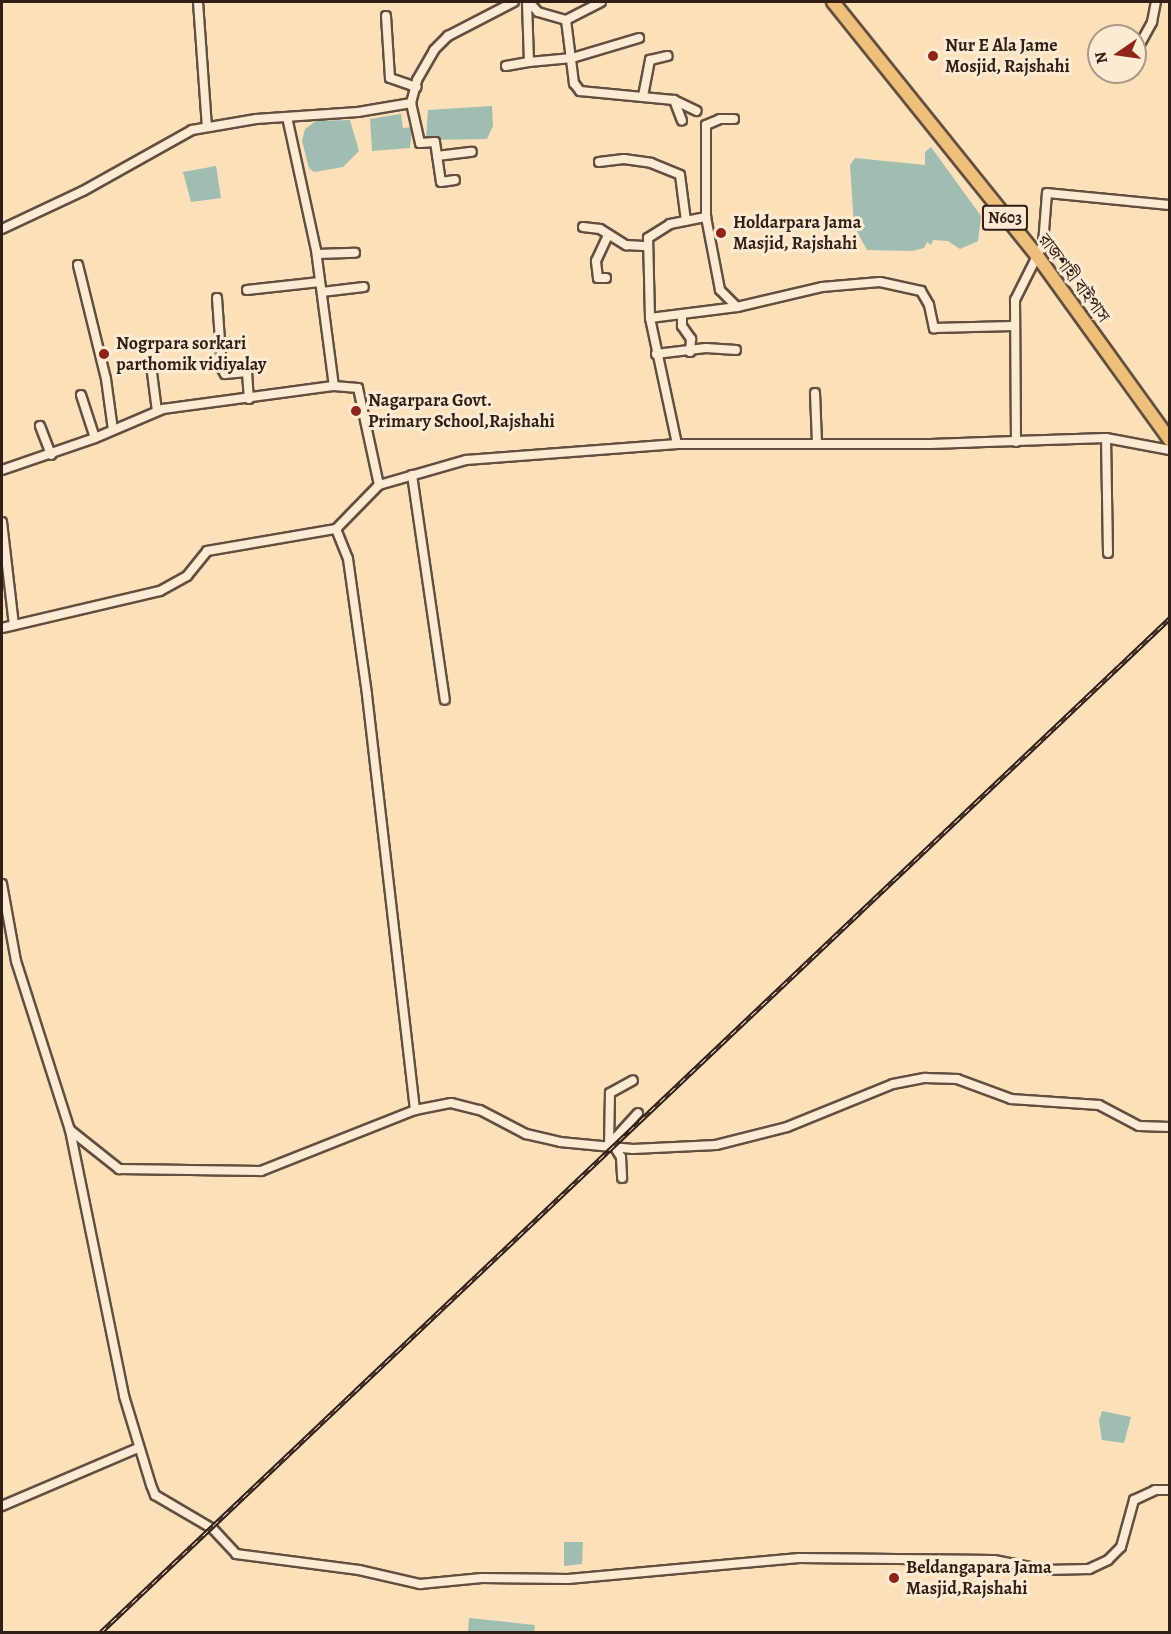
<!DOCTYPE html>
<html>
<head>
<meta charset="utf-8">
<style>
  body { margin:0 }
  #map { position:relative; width:1171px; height:1634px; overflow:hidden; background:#fbe0b9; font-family:Alegreya,"Noto Serif Bengali",serif }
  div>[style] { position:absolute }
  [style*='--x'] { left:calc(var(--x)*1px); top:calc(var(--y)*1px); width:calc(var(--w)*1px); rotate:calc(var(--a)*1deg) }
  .water>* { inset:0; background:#9fbdb1 }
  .roads { filter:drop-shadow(2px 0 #644e3f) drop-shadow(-2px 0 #644e3f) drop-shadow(0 2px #644e3f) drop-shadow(0 -2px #644e3f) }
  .minor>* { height:8px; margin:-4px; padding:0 4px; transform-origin:4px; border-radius:4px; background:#fcebd2 }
  .highway>* { height:12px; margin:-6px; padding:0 6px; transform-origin:6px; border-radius:6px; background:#eec07c }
  .rail>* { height:4.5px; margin-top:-2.25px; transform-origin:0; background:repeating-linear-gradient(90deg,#fcebd2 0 7px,#311e16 0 14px); box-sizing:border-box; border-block:2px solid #311e16 }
  .dots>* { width:16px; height:16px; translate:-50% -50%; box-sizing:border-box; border:3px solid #fcebd2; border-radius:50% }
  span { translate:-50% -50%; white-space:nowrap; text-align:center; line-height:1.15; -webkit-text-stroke:6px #fcebd2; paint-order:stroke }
  .shield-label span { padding:2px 4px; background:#fcebd2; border:2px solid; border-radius:4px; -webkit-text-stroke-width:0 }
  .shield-label { font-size:16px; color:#311e16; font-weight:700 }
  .poi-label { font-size:18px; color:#311e16; font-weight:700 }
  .left { translate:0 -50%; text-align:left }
  .street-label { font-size:18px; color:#311e16 }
  .frame { position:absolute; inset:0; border:3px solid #311e16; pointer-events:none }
  .north { position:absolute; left:1087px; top:24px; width:60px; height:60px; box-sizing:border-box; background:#fcebd2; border:2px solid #ab9987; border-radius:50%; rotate:257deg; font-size:16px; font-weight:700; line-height:24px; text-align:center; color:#311e16 }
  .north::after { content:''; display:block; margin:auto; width:21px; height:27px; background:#8f2418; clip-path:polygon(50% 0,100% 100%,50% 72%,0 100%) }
</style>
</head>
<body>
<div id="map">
  <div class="water">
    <div style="clip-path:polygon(492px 106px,493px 126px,487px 139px,426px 140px,428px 110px)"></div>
    <div style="clip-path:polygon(401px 114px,403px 128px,412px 127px,410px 148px,372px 151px,370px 119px)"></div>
    <div style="clip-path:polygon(350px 120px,359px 151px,343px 167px,314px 172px,309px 168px,302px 141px,305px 129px,316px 121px)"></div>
    <div style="clip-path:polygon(931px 147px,981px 216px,978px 241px,960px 249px,948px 241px,933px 240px,931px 245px,927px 242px,924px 248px,912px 251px,867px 250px,854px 226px,850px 165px,855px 158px,925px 165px,925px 152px)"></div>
    <div style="clip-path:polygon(216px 166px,221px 198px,191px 202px,183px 172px)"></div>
    <div style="clip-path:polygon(1102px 1411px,1131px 1417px,1124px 1443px,1102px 1440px,1099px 1421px)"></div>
    <div style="clip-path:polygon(564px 1542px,583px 1542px,582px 1564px,564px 1566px)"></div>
    <div style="clip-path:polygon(469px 1618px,535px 1625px,534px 1632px,468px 1632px)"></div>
  </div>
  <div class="roads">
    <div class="minor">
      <div style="--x:198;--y:2;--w:125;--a:85.9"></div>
      <div style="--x:527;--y:2;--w:60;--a:88.1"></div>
      <div style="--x:529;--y:62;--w:43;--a:-5.3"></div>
      <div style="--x:572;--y:58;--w:70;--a:-16.6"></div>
      <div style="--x:529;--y:2;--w:13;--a:48"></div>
      <div style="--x:538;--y:12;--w:29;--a:16"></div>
      <div style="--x:566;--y:20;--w:64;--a:82.8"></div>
      <div style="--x:574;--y:83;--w:10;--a:53"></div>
      <div style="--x:580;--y:91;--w:94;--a:5.5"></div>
      <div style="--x:674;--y:100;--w:25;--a:26"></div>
      <div style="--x:386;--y:16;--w:62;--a:86.3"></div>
      <div style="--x:390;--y:78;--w:28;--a:19"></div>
      <div style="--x:566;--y:20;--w:39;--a:-27"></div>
      <div style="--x:1140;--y:44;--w:25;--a:-61"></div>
      <div style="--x:1152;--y:22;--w:20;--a:-79"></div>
      <div style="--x:506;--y:66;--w:23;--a:-10"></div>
      <div style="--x:643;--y:96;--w:37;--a:-79"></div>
      <div style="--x:650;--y:60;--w:18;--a:-13"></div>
      <div style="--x:674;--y:100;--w:22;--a:69"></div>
      <div style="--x:411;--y:103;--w:41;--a:77.3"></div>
      <div style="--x:420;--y:143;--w:15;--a:-4"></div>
      <div style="--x:435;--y:142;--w:40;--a:81.5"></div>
      <div style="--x:441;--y:182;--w:14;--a:-8"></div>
      <div style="--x:287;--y:117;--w:136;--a:77.7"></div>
      <div style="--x:316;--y:250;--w:137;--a:82.5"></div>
      <div style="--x:334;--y:386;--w:24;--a:5"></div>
      <div style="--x:358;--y:388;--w:99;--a:77.8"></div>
      <div style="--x:437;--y:156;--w:35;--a:-7"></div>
      <div style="--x:599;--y:162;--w:25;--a:-7"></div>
      <div style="--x:624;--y:159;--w:27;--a:8"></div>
      <div style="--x:651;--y:163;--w:31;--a:22"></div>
      <div style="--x:680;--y:175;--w:46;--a:82.6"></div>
      <div style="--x:706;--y:217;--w:92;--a:-90"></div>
      <div style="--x:706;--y:125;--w:15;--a:-23"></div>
      <div style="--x:720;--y:119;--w:14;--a:0"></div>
      <div style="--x:583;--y:227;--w:17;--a:7"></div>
      <div style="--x:600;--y:229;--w:31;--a:32"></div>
      <div style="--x:626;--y:245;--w:22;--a:3"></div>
      <div style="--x:2;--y:229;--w:89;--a:-25.1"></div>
      <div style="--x:83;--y:191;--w:125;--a:-29.2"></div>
      <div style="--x:192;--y:130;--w:65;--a:-9.8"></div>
      <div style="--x:256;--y:119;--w:102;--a:-3.9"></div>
      <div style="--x:358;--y:112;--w:54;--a:-9.6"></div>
      <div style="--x:411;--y:103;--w:24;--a:-75"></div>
      <div style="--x:417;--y:80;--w:34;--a:-60"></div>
      <div style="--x:434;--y:50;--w:20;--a:-45"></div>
      <div style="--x:448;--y:36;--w:74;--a:-27.3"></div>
      <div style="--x:317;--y:254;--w:38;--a:-2"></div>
      <div style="--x:78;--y:265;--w:117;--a:76.2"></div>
      <div style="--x:106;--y:379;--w:51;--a:82.2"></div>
      <div style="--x:606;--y:278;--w:8;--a:180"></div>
      <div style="--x:598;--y:278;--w:17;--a:-97"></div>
      <div style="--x:596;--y:261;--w:26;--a:-65"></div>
      <div style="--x:247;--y:290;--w:73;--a:-6.3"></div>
      <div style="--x:322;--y:292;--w:42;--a:-6.8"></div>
      <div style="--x:217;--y:298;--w:71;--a:86"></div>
      <div style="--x:222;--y:369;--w:6;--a:59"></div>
      <div style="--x:225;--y:374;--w:22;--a:-5"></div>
      <div style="--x:247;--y:372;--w:27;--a:86"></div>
      <div style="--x:682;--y:316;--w:10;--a:90"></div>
      <div style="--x:682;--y:326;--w:16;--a:55"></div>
      <div style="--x:691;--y:339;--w:13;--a:94"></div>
      <div style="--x:650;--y:318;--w:88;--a:-7.2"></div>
      <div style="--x:656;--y:354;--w:50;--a:-6.8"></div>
      <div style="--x:706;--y:348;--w:30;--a:4"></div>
      <div style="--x:151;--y:365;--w:46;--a:82.6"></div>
      <div style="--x:815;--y:393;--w:50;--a:87.7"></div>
      <div style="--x:81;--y:395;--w:45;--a:72"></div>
      <div style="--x:40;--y:426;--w:31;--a:69"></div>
      <div style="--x:1106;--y:438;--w:115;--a:89"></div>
      <div style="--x:1016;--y:442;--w:142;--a:-90.4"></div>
      <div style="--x:1015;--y:300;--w:63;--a:-63.4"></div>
      <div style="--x:1043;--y:244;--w:51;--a:-85.5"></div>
      <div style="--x:1047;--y:193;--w:124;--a:5.6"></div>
      <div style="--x:677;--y:444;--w:129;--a:-102.1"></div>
      <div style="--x:650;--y:318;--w:80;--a:-91.4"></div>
      <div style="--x:648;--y:238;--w:26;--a:-32"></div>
      <div style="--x:670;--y:224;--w:37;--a:-11"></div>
      <div style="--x:706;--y:217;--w:74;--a:79.1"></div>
      <div style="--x:720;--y:290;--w:24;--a:45"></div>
      <div style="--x:737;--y:307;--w:87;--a:-13.2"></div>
      <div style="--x:822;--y:287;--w:58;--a:-4.9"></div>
      <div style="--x:880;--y:282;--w:42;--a:12.4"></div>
      <div style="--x:921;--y:291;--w:16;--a:60"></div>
      <div style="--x:929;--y:305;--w:24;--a:78"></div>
      <div style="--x:934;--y:328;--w:79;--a:-1.5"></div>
      <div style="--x:2;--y:470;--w:98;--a:-19"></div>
      <div style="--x:95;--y:438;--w:74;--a:-23.1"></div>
      <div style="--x:163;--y:409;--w:173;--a:-7.7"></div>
      <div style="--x:412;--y:475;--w:227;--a:81.7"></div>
      <div style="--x:2;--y:522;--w:104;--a:83.4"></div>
      <div style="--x:336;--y:529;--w:32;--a:68"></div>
      <div style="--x:348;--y:559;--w:137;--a:82"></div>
      <div style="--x:367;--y:695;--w:418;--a:83.4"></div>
      <div style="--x:415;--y:1110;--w:37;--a:-11"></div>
      <div style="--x:451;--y:1103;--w:30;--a:14"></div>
      <div style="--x:480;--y:1110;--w:52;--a:27.6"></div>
      <div style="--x:526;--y:1134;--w:35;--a:13"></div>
      <div style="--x:560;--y:1142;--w:73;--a:5.5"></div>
      <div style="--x:633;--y:1149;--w:83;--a:-2.8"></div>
      <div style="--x:716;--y:1145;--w:73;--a:-14.2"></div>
      <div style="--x:787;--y:1127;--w:114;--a:-22.1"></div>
      <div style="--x:893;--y:1084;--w:33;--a:-11"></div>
      <div style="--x:925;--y:1078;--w:32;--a:2"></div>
      <div style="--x:957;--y:1079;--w:58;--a:20.3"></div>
      <div style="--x:1011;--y:1099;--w:88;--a:3.9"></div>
      <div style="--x:1099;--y:1105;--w:45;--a:27.7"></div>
      <div style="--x:1139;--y:1126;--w:31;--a:2"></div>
      <div style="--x:2;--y:628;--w:162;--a:-13.2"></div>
      <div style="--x:160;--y:591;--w:31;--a:-29"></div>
      <div style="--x:187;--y:576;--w:32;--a:-51"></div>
      <div style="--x:207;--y:551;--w:131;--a:-9.7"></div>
      <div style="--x:336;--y:529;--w:62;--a:-45.7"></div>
      <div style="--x:379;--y:485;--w:91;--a:-16"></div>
      <div style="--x:466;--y:460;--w:212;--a:-4.3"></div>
      <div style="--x:677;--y:444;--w:254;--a:0"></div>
      <div style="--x:931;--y:444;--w:175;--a:-2"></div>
      <div style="--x:1106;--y:438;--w:65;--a:10.6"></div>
      <div style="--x:2;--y:884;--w:78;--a:79.7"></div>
      <div style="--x:16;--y:961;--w:177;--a:72.3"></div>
      <div style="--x:70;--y:1130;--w:63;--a:38.5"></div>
      <div style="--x:119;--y:1169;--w:142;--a:0.8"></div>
      <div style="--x:261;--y:1171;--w:166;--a:-21.6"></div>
      <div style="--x:70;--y:1130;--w:271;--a:78.5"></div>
      <div style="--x:124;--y:1396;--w:93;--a:73.1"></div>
      <div style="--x:151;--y:1485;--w:11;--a:68"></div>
      <div style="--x:155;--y:1495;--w:67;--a:30.4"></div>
      <div style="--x:213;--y:1529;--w:34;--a:47"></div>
      <div style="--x:236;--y:1554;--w:124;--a:7.4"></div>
      <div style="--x:359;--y:1570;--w:63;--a:12.9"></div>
      <div style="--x:420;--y:1584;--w:62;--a:-5.5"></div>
      <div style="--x:482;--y:1578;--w:86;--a:0.7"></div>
      <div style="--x:568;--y:1579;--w:232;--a:-5.2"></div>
      <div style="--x:799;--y:1558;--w:195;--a:0.6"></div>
      <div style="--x:994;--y:1560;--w:52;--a:11.1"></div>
      <div style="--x:1045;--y:1570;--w:44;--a:-1.3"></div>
      <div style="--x:1089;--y:1569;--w:21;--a:-25"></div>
      <div style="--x:1108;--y:1560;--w:18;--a:-45"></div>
      <div style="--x:1121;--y:1547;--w:49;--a:-74.5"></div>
      <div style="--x:1134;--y:1500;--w:23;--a:-25"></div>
      <div style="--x:1155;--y:1490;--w:15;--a:0"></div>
      <div style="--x:609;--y:1145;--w:52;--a:-88.9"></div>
      <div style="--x:610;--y:1093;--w:26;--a:-29"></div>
      <div style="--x:609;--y:1145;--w:43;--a:-47.8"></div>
      <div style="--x:614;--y:1146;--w:13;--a:58"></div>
      <div style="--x:621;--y:1157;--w:21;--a:87"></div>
      <div style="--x:2;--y:1506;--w:148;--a:-23.1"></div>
    </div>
    <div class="highway">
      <div style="--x:833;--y:2;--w:327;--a:51.2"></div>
      <div style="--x:1038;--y:257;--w:226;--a:54.2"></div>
    </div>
  </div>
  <div class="rail">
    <div style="--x:101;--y:1632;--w:1473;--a:-43.49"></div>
  </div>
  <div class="dots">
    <div style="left:933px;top:56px;background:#8f2418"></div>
    <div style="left:721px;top:233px;background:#8f2418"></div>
    <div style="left:104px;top:354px;background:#8f2418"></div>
    <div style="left:356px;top:411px;background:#8f2418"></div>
    <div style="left:894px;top:1578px;background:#8f2418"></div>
  </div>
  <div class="shield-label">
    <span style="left:1005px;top:218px">N603</span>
  </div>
  <div class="poi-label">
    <span class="left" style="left:945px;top:56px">Nur E Ala Jame<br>Mosjid, Rajshahi</span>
    <span class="left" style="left:733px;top:233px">Holdarpara Jama<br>Masjid, Rajshahi</span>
    <span class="left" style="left:116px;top:354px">Nogrpara sorkari<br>parthomik vidiyalay</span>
    <span class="left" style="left:368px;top:411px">Nagarpara Govt.<br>Primary School,Rajshahi</span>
    <span class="left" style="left:906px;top:1578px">Beldangapara Jama<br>Masjid,Rajshahi</span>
  </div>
  <div class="street-label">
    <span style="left:1074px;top:278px;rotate:53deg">রাজশাহী বাইপাস</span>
  </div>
  <div class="frame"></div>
  <div class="north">N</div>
</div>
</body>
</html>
